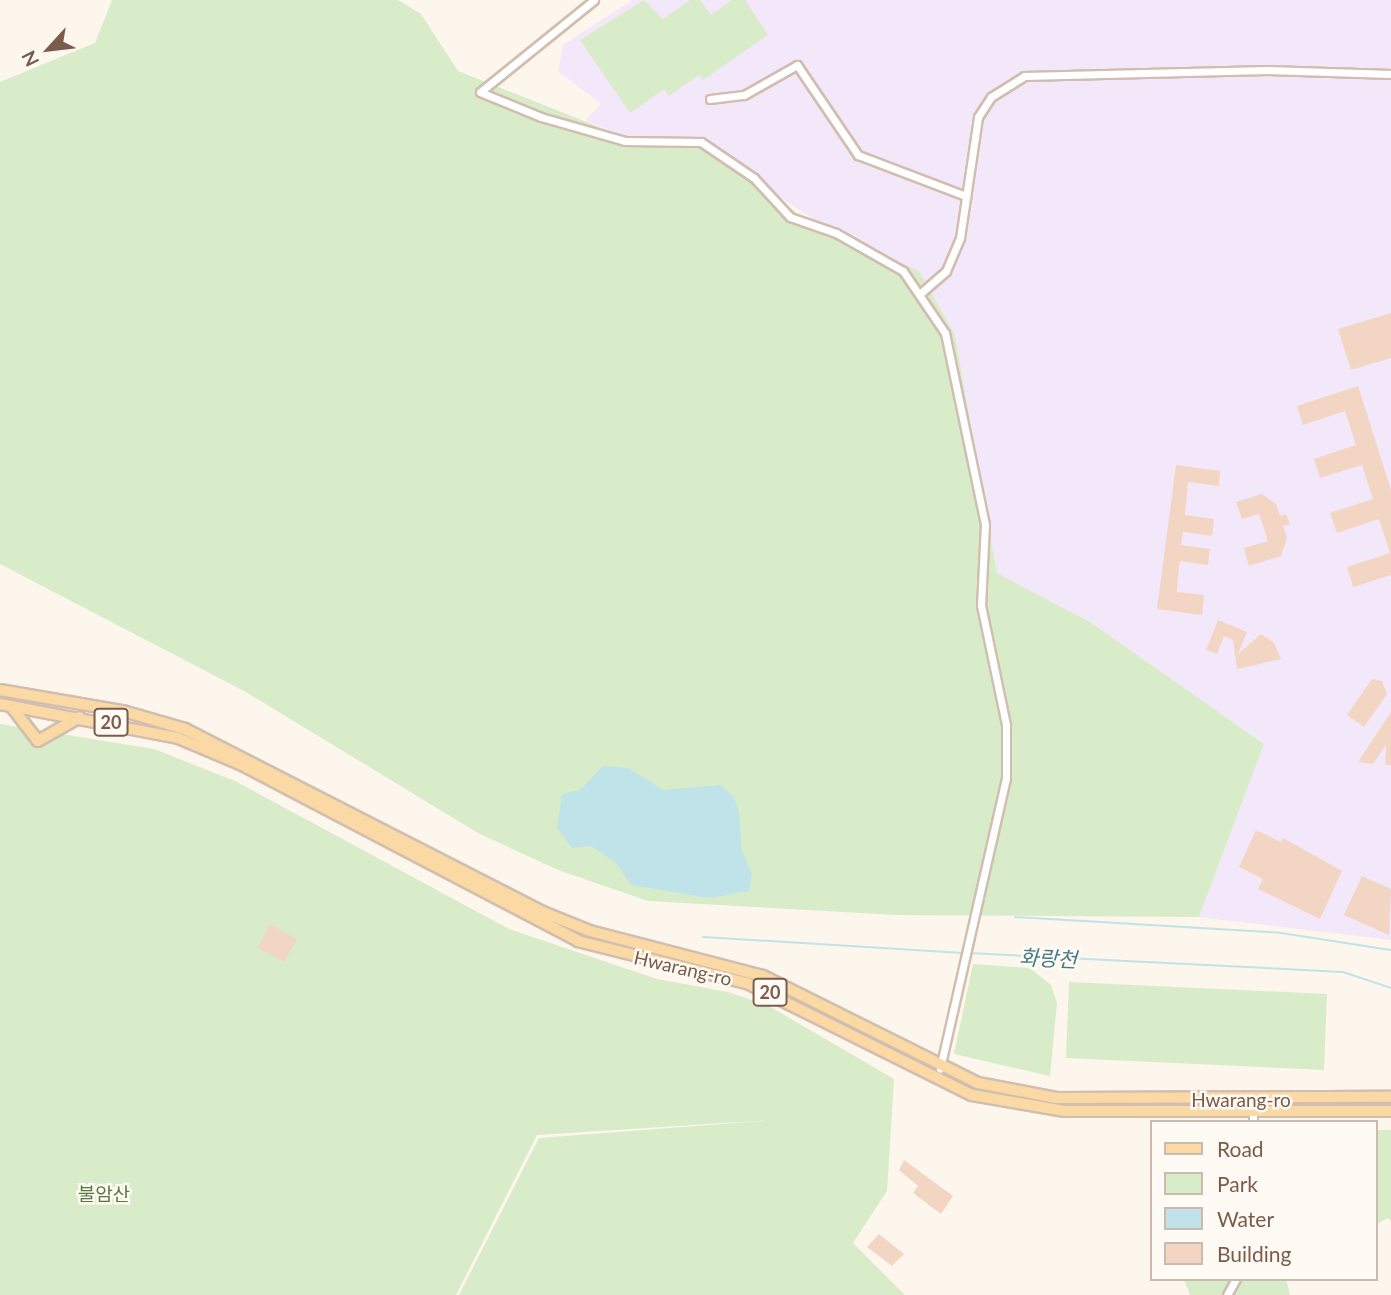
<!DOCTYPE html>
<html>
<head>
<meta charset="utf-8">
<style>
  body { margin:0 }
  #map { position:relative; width:1391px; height:1295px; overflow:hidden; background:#fdf6ec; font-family:Lato,"Noto Sans KR",sans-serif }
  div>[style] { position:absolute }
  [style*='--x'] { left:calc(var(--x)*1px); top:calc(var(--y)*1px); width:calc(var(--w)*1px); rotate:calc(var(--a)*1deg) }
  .education>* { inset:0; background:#f3e8fa }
  .green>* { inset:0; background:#d8ecc9 }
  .water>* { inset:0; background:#bfe3e8 }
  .stream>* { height:2px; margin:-1px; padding:0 1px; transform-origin:1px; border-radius:1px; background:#bfe3e8 }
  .building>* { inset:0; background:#f3d5c3 }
  .roads { filter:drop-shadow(2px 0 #d1beb0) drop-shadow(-2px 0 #d1beb0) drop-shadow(0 2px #d1beb0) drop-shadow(0 -2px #d1beb0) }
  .street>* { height:7px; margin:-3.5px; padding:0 3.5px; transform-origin:3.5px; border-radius:3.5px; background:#fff }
  .primary>* { height:10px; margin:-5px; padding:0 5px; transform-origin:5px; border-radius:5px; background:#fbd9a5 }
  span { translate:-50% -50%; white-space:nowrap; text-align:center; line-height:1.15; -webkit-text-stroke:5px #fffaf3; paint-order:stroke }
  .shield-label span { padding:2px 5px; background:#fffaf3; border:2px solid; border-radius:5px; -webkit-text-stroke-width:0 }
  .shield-label { font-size:18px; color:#7a5c4d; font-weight:700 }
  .street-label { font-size:19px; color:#7a5c4d }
  .park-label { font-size:19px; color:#537a41 }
  .water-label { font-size:21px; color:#437c86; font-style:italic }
  .legend { position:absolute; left:1150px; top:1120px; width:228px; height:161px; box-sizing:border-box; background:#fffaf3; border:2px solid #cabbb1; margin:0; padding:9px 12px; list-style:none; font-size:21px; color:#7a5c4d }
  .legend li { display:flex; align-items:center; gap:14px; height:35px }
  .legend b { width:35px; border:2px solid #cabbb1 }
  .north { position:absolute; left:14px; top:14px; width:70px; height:70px; -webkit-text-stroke:5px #fffaf3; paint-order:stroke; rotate:243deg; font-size:19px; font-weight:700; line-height:28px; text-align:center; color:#7a5c4d }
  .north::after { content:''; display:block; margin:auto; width:24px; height:32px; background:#7a5c4d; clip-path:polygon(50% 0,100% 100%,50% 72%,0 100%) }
</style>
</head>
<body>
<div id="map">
  <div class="education">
    <div style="clip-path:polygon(632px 0,1391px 0,1391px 940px,1199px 917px,1264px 744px,1090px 622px,997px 573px,955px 335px,839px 236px,702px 146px,647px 146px,585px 120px,601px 104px,558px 71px,563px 45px)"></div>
  </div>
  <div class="green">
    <div style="clip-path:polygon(112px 0,398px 0,421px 14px,458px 71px,647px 146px,702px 146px,802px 217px,919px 271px,955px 335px,997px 573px,1090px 622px,1264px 744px,1199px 917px,896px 915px,648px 901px,558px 870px,478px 833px,244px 691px,0 564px,0 82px,95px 43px)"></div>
    <div style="clip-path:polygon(644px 0,663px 19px,690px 0,700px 0,711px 15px,732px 0,745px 0,768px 35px,703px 80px,699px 75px,669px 96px,664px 89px,630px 113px,580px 40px)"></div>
    <div style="clip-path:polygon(0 724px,154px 749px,235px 781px,509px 929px,657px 979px,728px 992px,769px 1006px,894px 1079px,887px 1191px,853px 1243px,905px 1295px,459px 1295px,539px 1138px,773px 1120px,537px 1135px,456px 1295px,0 1295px)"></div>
    <div style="clip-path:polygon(973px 964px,1030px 968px,1051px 985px,1057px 1003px,1050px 1076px,954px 1054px)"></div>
    <div style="clip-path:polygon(1069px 982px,1327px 994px,1324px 1070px,1066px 1058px)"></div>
    <div style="clip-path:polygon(1375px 1130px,1391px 1130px,1391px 1222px,1388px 1218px,1375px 1225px)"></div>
    <div style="clip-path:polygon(1184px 1279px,1286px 1279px,1290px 1295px,1190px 1295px)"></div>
  </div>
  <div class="water">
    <div style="clip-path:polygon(603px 766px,629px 768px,663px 790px,721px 785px,734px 797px,739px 813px,742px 851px,752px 874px,749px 891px,709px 898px,631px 885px,616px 863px,591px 846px,572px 848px,557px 828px,562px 794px,580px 790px)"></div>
  </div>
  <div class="stream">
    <div style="--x:1015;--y:917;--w:266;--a:3.4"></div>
    <div style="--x:1281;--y:933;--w:111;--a:8.8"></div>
    <div style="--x:703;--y:937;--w:261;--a:3.5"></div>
    <div style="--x:969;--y:953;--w:374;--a:2.9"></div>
    <div style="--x:1343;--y:972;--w:51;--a:18.4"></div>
  </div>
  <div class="building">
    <div style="clip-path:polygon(1391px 313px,1391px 358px,1351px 370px,1338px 329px)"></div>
    <div style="clip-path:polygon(1358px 386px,1391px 490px,1391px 575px,1353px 587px,1347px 567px,1390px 553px,1379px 519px,1337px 533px,1330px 513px,1373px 499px,1362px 465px,1320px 478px,1314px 459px,1356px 445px,1345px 411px,1303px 425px,1297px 406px)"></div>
    <div style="clip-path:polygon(1176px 465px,1220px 471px,1219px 486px,1188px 482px,1185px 515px,1214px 519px,1212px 536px,1183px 532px,1181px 545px,1210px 549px,1208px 565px,1180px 561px,1178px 575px,1177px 592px,1204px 595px,1202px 615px,1157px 609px)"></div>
    <div style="clip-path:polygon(1262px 494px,1276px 504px,1280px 516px,1286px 514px,1290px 524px,1283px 526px,1287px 538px,1281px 556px,1249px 566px,1244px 548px,1268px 541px,1259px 514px,1242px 519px,1236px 502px)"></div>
    <div style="clip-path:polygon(1218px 620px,1247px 632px,1238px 654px,1261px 634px,1274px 643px,1281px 659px,1237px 669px,1233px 640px,1224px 636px,1217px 654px,1206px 650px)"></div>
    <div style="clip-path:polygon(1372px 679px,1382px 681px,1387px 694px,1364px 727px,1347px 715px)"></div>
    <div style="clip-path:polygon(1391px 712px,1391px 765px,1385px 765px,1386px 745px,1373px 764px,1358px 762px)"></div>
    <div style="clip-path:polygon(1256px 830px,1281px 842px,1283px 838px,1342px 871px,1320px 919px,1258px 889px,1263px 879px,1239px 867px)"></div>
    <div style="clip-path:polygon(1362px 876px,1391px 889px,1389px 935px,1344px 915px)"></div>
    <div style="clip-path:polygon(270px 924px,297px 939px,284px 962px,258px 948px)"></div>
    <div style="clip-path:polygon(904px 1160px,953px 1196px,941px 1214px,913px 1193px,918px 1186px,899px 1170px)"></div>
    <div style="clip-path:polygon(879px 1234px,904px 1254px,892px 1266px,867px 1247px)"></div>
  </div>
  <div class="roads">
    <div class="street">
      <div style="--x:594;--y:0;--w:146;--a:141.1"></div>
      <div style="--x:480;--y:92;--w:66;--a:22.3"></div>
      <div style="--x:541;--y:117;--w:87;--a:15.9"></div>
      <div style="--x:625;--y:141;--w:76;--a:0.8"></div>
      <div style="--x:701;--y:142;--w:64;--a:34.2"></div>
      <div style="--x:754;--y:178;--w:53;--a:47.3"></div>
      <div style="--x:790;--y:217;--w:49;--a:19.2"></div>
      <div style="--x:836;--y:233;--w:77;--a:29.6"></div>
      <div style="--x:903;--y:271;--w:75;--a:55.9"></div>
      <div style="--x:945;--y:333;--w:195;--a:78.2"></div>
      <div style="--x:985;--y:524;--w:81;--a:92.8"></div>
      <div style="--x:981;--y:605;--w:123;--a:78.2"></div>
      <div style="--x:1006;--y:725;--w:53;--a:90"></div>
      <div style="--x:1006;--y:778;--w:298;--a:102.8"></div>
      <div style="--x:710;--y:99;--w:34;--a:-7"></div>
      <div style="--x:744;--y:95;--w:61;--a:-29.5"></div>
      <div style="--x:797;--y:65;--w:109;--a:55.9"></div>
      <div style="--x:858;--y:155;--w:116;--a:20.8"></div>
      <div style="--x:922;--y:292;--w:32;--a:-41"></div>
      <div style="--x:946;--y:271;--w:36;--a:-67"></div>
      <div style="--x:960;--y:238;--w:122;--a:-81.5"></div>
      <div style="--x:978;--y:117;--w:24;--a:-57"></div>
      <div style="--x:991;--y:97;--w:39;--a:-32"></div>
      <div style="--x:1024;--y:76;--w:243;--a:-1.4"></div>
      <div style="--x:1267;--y:70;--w:124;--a:1.8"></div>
      <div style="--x:1253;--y:1101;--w:21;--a:90"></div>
      <div style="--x:1227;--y:1295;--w:18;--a:-61"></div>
    </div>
    <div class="primary">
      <div style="--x:0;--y:690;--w:125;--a:9.7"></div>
      <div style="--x:123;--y:711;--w:65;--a:16.2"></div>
      <div style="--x:185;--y:729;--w:404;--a:27.1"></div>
      <div style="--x:545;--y:913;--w:48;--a:21.8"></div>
      <div style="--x:590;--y:931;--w:179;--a:14.6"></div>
      <div style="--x:763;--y:976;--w:240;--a:26.5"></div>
      <div style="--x:978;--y:1083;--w:80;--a:10.8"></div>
      <div style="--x:1057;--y:1098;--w:334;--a:-0.2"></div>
      <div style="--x:0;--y:704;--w:181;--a:10.8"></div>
      <div style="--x:178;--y:738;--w:67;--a:22.8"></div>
      <div style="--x:240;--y:764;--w:382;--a:27.6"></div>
      <div style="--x:578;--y:941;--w:174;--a:14"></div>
      <div style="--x:747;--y:983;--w:251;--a:26.5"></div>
      <div style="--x:972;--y:1095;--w:94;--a:9.8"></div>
      <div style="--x:1065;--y:1111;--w:326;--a:0"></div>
      <div style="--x:11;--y:706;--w:44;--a:52.4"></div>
      <div style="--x:38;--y:741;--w:48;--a:-29.7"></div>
    </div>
  </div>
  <div class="shield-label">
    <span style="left:111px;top:722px">20</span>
    <span style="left:770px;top:992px">20</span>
  </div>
  <div class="street-label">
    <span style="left:683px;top:968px;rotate:13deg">Hwarang-ro</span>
    <span style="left:1241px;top:1100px">Hwarang-ro</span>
  </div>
  <div class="park-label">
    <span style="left:104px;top:1194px">불암산</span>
  </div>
  <div class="water-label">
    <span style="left:1048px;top:958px;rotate:3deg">화랑천</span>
  </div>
  <ul class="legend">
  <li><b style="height:9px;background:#fbd9a5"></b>Road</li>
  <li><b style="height:19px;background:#d8ecc9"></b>Park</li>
  <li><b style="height:19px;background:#bfe3e8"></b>Water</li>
  <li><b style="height:19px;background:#f3d5c3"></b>Building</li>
  </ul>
  <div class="north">N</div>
</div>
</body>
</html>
